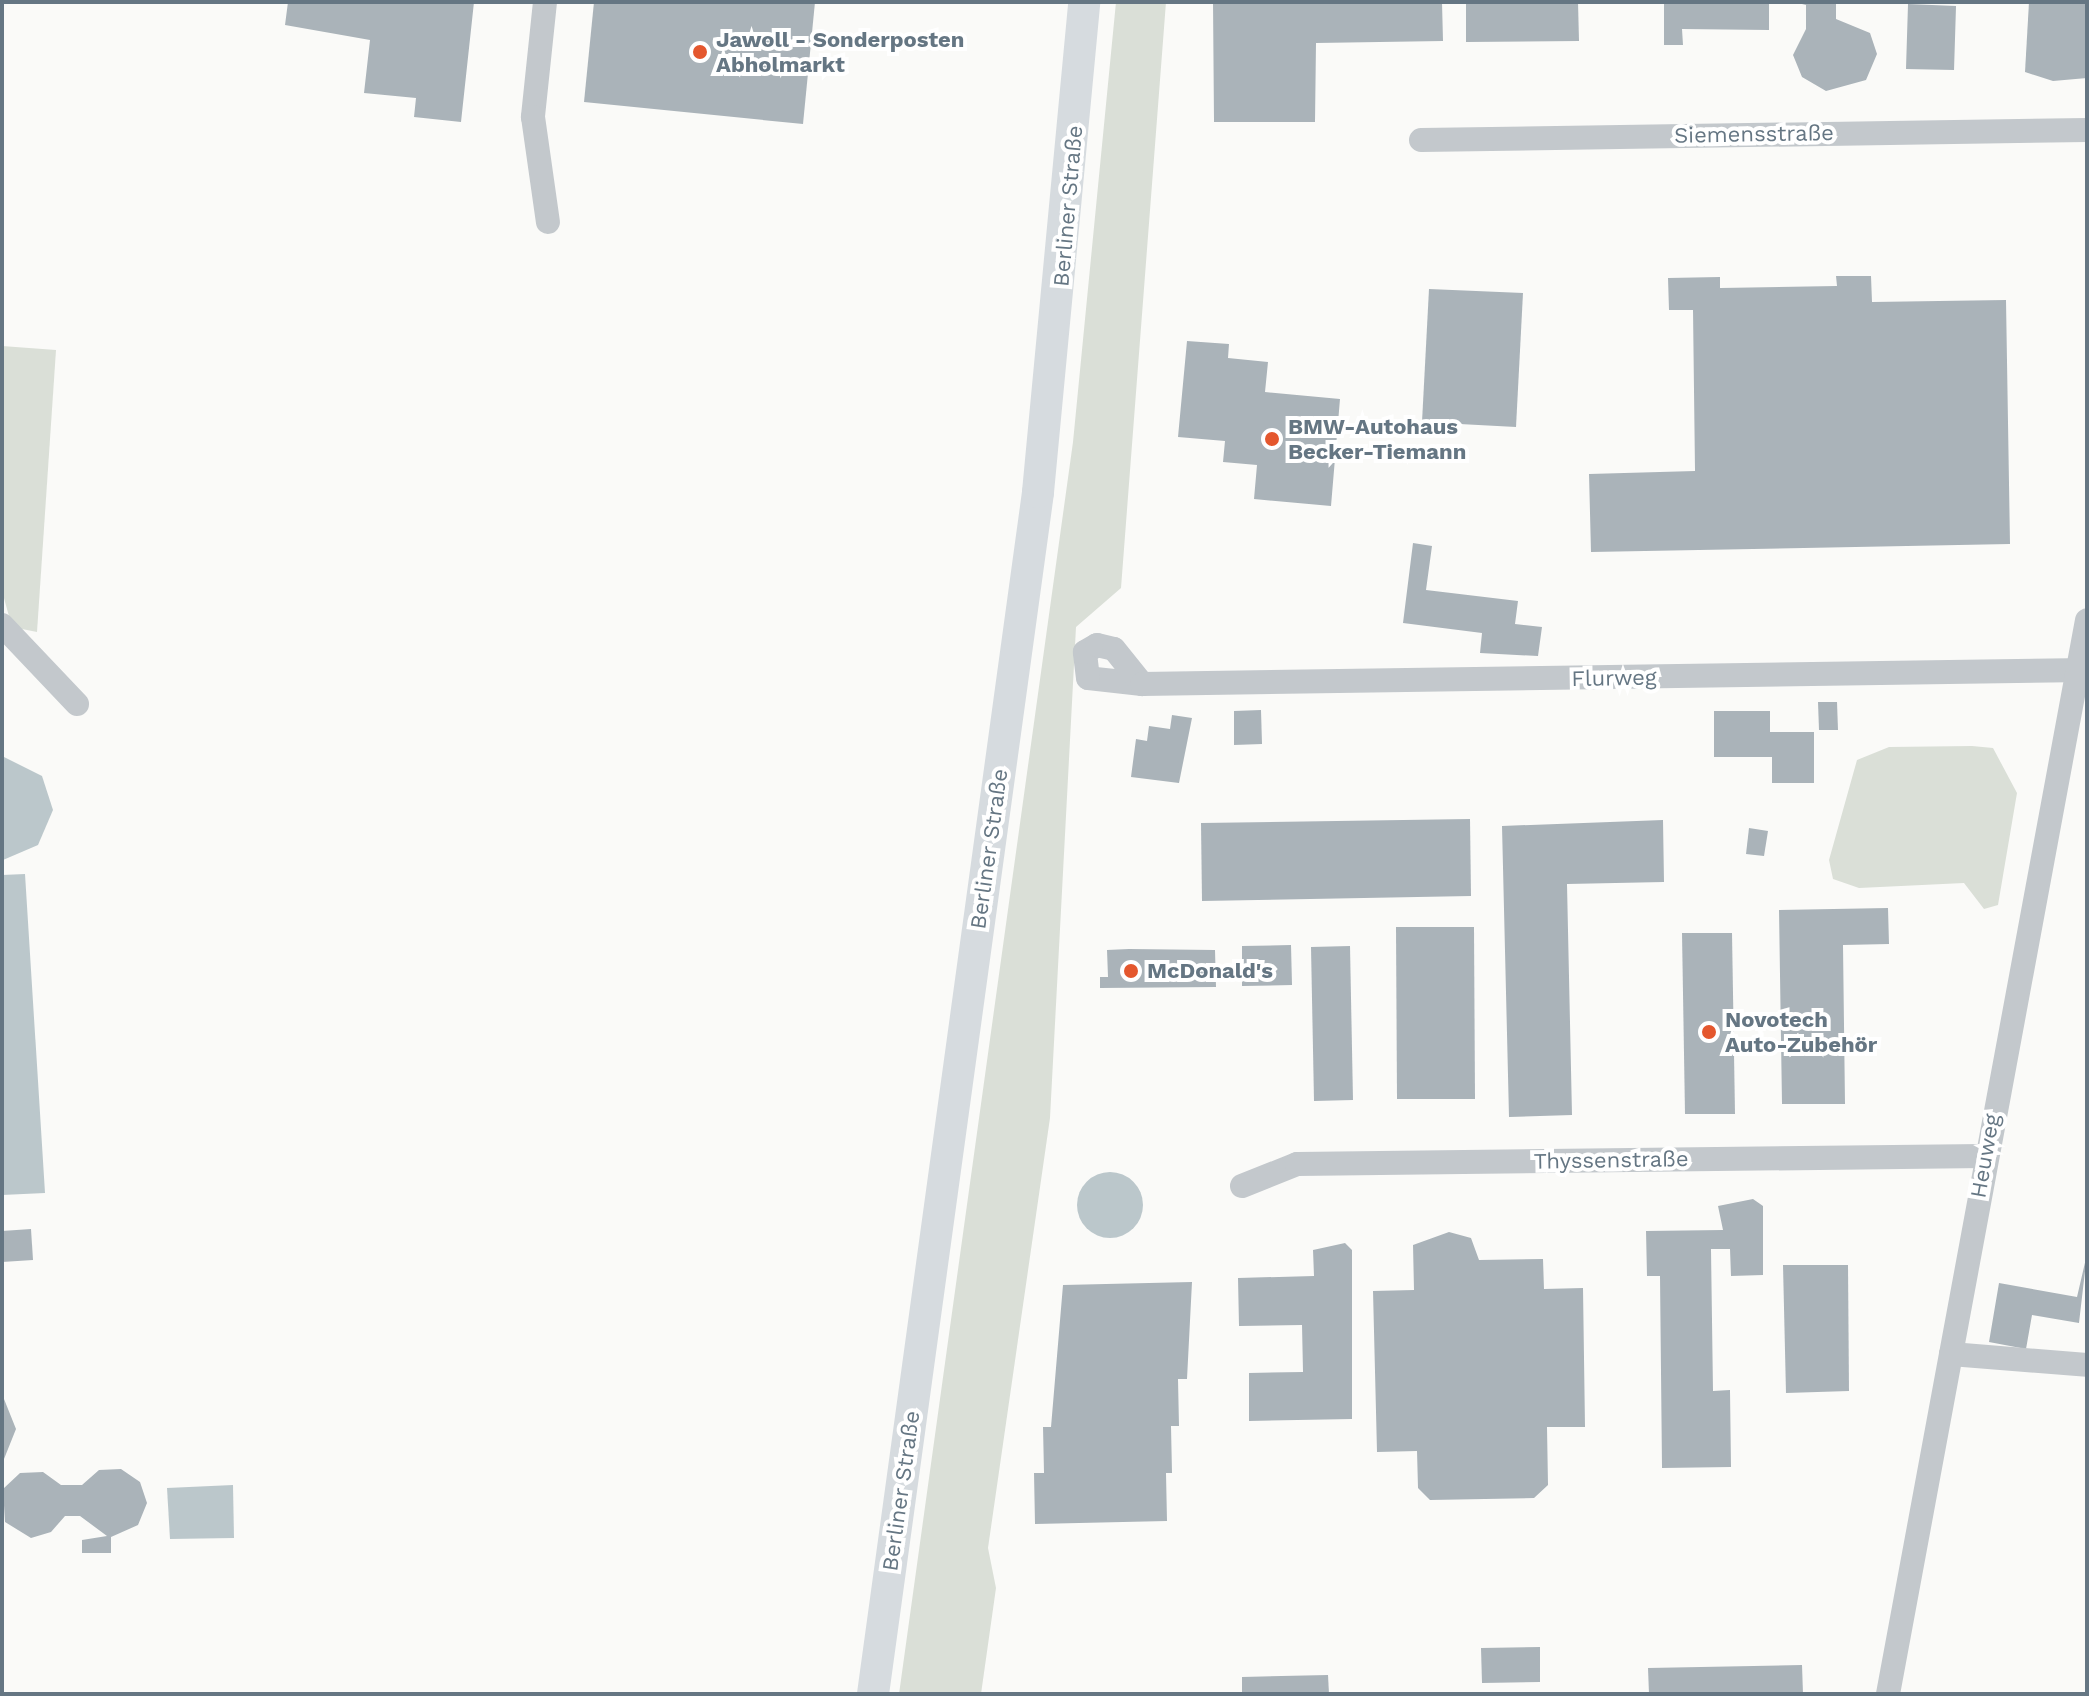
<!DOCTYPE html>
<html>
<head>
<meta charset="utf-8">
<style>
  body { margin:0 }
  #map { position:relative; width:2089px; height:1696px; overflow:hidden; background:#fafaf8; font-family:"Work Sans",sans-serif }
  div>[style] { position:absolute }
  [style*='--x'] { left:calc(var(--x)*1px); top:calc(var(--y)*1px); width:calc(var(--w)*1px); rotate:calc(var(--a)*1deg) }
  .green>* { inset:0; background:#dadfd7 }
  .water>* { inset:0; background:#bbc7cb }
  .round { border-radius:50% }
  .building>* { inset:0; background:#aab3b9 }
  .minor>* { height:24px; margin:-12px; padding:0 12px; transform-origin:12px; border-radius:12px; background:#c3c8cc }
  .major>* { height:32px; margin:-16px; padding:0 16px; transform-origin:16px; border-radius:16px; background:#d6dbdf }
  .dots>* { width:22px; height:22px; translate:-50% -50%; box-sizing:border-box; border:4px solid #fff; border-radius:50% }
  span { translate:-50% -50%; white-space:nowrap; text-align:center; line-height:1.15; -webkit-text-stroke:8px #fff; paint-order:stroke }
  .poi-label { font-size:22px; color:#657683; font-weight:700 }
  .left { translate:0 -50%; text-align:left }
  .street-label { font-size:22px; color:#657683 }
  .frame { position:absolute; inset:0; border:4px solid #657683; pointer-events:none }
</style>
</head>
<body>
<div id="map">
  <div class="green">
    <div style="clip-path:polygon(1116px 2px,1166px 2px,1121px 588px,1076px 627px,1050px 1118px,988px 1548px,996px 1588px,981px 1694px,899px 1694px,1073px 442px)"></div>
    <div style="clip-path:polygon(2px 346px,56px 350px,37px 632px,12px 627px,2px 591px)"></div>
    <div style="clip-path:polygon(1972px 746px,1993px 748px,2017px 793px,1998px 905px,1984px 909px,1964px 883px,1859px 888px,1833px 879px,1829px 860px,1857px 760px,1889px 747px)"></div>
  </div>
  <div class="water">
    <div style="clip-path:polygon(2px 756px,42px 776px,53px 810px,38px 845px,3px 860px)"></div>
    <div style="clip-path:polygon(25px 874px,45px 1193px,2px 1195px,2px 875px)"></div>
    <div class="round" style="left:1077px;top:1172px;width:66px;height:66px"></div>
    <div style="clip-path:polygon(233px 1485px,234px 1538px,170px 1539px,167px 1488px)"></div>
  </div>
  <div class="building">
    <div style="clip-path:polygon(288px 2px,474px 2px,461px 122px,414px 117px,416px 98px,364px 93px,370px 40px,285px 25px)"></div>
    <div style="clip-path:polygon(594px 2px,815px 2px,803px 124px,584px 102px)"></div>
    <div style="clip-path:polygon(1213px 2px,1442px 2px,1443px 41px,1316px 43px,1315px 122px,1214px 122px)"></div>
    <div style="clip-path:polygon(1466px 2px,1578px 2px,1579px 41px,1466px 42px)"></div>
    <div style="clip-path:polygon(1664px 2px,1769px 2px,1769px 30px,1682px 29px,1683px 45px,1664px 45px)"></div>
    <div style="clip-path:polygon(1794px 2px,1836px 2px,1836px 19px,1870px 33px,1877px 54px,1866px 80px,1826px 91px,1802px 77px,1793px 55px,1806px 29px,1806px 5px)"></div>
    <div style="clip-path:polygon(2029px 2px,2087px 2px,2087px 78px,2053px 81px,2025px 72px)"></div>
    <div style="clip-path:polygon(1908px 4px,1956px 6px,1954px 70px,1906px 69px)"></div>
    <div style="clip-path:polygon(1836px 276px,1871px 276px,1872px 302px,2006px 300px,2010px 544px,1591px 552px,1589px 474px,1695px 471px,1693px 310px,1669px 310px,1668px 278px,1720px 277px,1720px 288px,1837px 286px)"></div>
    <div style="clip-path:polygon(1429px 289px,1523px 293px,1516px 427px,1422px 422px)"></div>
    <div style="clip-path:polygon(1187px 341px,1229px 344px,1228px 358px,1268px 362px,1265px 392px,1340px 399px,1331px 506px,1254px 499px,1257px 465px,1223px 462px,1225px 441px,1178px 437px)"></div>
    <div style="clip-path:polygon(1413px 543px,1432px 546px,1426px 590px,1518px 601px,1515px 624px,1542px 627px,1538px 656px,1480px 653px,1482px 633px,1403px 623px)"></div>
    <div style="clip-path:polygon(1818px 702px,1837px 702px,1838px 730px,1819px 730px)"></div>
    <div style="clip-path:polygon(1261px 710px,1262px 744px,1234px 745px,1234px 711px)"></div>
    <div style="clip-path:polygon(1714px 711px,1770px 711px,1770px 732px,1814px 732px,1814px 783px,1772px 783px,1772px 757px,1714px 757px)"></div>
    <div style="clip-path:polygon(1172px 715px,1192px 718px,1179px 783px,1131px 777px,1136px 739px,1147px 741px,1149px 726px,1170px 729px)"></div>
    <div style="clip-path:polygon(1470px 819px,1471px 896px,1202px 901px,1201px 823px)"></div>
    <div style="clip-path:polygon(1663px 820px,1664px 882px,1567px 884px,1572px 1115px,1509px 1117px,1502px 826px)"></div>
    <div style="clip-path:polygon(1749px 828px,1768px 831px,1764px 856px,1746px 854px)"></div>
    <div style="clip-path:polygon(1888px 908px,1889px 944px,1843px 945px,1845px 1104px,1782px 1104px,1779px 910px)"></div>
    <div style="clip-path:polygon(1396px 927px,1474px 927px,1475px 1099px,1397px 1099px)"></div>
    <div style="clip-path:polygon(1682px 933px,1732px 933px,1735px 1114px,1685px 1114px)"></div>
    <div style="clip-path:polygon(1291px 945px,1292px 985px,1242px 986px,1242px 946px)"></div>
    <div style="clip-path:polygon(1350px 946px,1353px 1100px,1314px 1101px,1311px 947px)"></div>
    <div style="clip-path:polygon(1129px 949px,1215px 950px,1216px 987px,1100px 988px,1100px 977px,1108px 977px,1107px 950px)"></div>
    <div style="clip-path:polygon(1753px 1199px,1763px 1206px,1763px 1275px,1731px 1276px,1730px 1249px,1711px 1249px,1713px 1391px,1730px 1390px,1731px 1467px,1662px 1468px,1660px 1276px,1647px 1276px,1646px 1231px,1723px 1230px,1718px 1206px)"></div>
    <div style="clip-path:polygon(31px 1229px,33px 1260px,2px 1262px,2px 1231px)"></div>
    <div style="clip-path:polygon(1449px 1232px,1471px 1238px,1479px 1260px,1543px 1259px,1544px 1289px,1583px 1288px,1585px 1427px,1547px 1427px,1548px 1485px,1534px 1498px,1430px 1500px,1418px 1488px,1417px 1451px,1377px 1452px,1373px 1291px,1414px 1290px,1413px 1245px)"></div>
    <div style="clip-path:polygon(1345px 1243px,1352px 1250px,1352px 1419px,1249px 1421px,1249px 1373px,1303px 1372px,1302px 1325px,1239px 1326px,1238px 1278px,1314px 1276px,1313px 1250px)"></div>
    <div style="clip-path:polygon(2087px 1254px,2079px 1323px,2032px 1315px,2026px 1349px,1989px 1342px,1999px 1283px,2077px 1297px)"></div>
    <div style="clip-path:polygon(1783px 1265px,1848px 1265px,1849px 1391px,1786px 1393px)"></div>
    <div style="clip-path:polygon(1192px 1282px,1187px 1379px,1178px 1379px,1179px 1426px,1171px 1426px,1172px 1473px,1166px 1473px,1167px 1521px,1035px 1524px,1034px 1473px,1044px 1473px,1043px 1427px,1051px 1427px,1063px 1285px)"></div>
    <div style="clip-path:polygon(2px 1394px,16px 1429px,2px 1464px)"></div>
    <div style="clip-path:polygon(121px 1469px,140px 1482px,147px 1503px,138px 1525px,111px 1537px,111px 1553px,82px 1553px,82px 1540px,107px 1536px,80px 1516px,65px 1516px,51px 1532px,31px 1538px,5px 1522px,3px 1489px,20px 1473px,43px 1472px,61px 1485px,82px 1485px,99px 1470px)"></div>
    <div style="clip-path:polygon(1540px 1647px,1540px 1682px,1482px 1683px,1481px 1648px)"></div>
    <div style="clip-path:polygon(1802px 1665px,1803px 1694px,1649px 1694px,1648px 1668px)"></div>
    <div style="clip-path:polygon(1328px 1675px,1329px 1694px,1242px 1694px,1242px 1677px)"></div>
  </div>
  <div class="minor">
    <div style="--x:545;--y:2;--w:116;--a:96"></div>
    <div style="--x:533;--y:117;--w:106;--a:81.9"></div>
    <div style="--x:1421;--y:140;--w:666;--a:-0.86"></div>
    <div style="--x:2;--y:625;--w:109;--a:46.5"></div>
    <div style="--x:1142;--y:684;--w:54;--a:-173.7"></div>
    <div style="--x:1088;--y:678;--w:26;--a:-97"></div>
    <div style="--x:1085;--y:652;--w:14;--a:-30"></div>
    <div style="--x:1097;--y:645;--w:17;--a:13"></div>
    <div style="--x:1114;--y:649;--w:45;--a:51.3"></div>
    <div style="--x:1142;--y:684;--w:945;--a:-0.85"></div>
    <div style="--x:1242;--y:1186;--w:59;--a:-21.8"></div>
    <div style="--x:1297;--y:1164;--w:687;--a:-0.67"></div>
    <div style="--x:1951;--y:1354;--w:136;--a:4.6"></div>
    <div style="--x:1888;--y:1694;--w:1092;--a:-79.5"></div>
  </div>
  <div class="major">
    <div style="--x:873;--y:1694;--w:1213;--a:-82.18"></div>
    <div style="--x:1038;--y:492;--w:492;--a:-84.6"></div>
  </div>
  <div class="dots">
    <div style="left:700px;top:52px;background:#e4572e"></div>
    <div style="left:1272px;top:439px;background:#e4572e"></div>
    <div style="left:1131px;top:971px;background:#e4572e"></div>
    <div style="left:1709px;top:1032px;background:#e4572e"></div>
  </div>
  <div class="poi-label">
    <span class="left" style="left:716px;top:52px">Jawoll - Sonderposten<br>Abholmarkt</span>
    <span class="left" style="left:1288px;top:439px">BMW-Autohaus<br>Becker-Tiemann</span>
    <span class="left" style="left:1147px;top:971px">McDonald's</span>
    <span class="left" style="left:1725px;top:1032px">Novotech<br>Auto-Zubehör</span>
  </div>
  <div class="street-label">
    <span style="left:1754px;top:134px;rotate:-1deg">Siemensstraße</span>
    <span style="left:1068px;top:206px;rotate:-85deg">Berliner Straße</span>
    <span style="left:1614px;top:678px;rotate:-1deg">Flurweg</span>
    <span style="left:989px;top:849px;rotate:-82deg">Berliner Straße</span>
    <span style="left:1985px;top:1156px;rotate:-80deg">Heuweg</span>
    <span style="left:1611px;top:1160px;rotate:-1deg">Thyssenstraße</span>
    <span style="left:901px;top:1491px;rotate:-82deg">Berliner Straße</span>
  </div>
  <div class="frame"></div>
</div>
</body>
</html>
